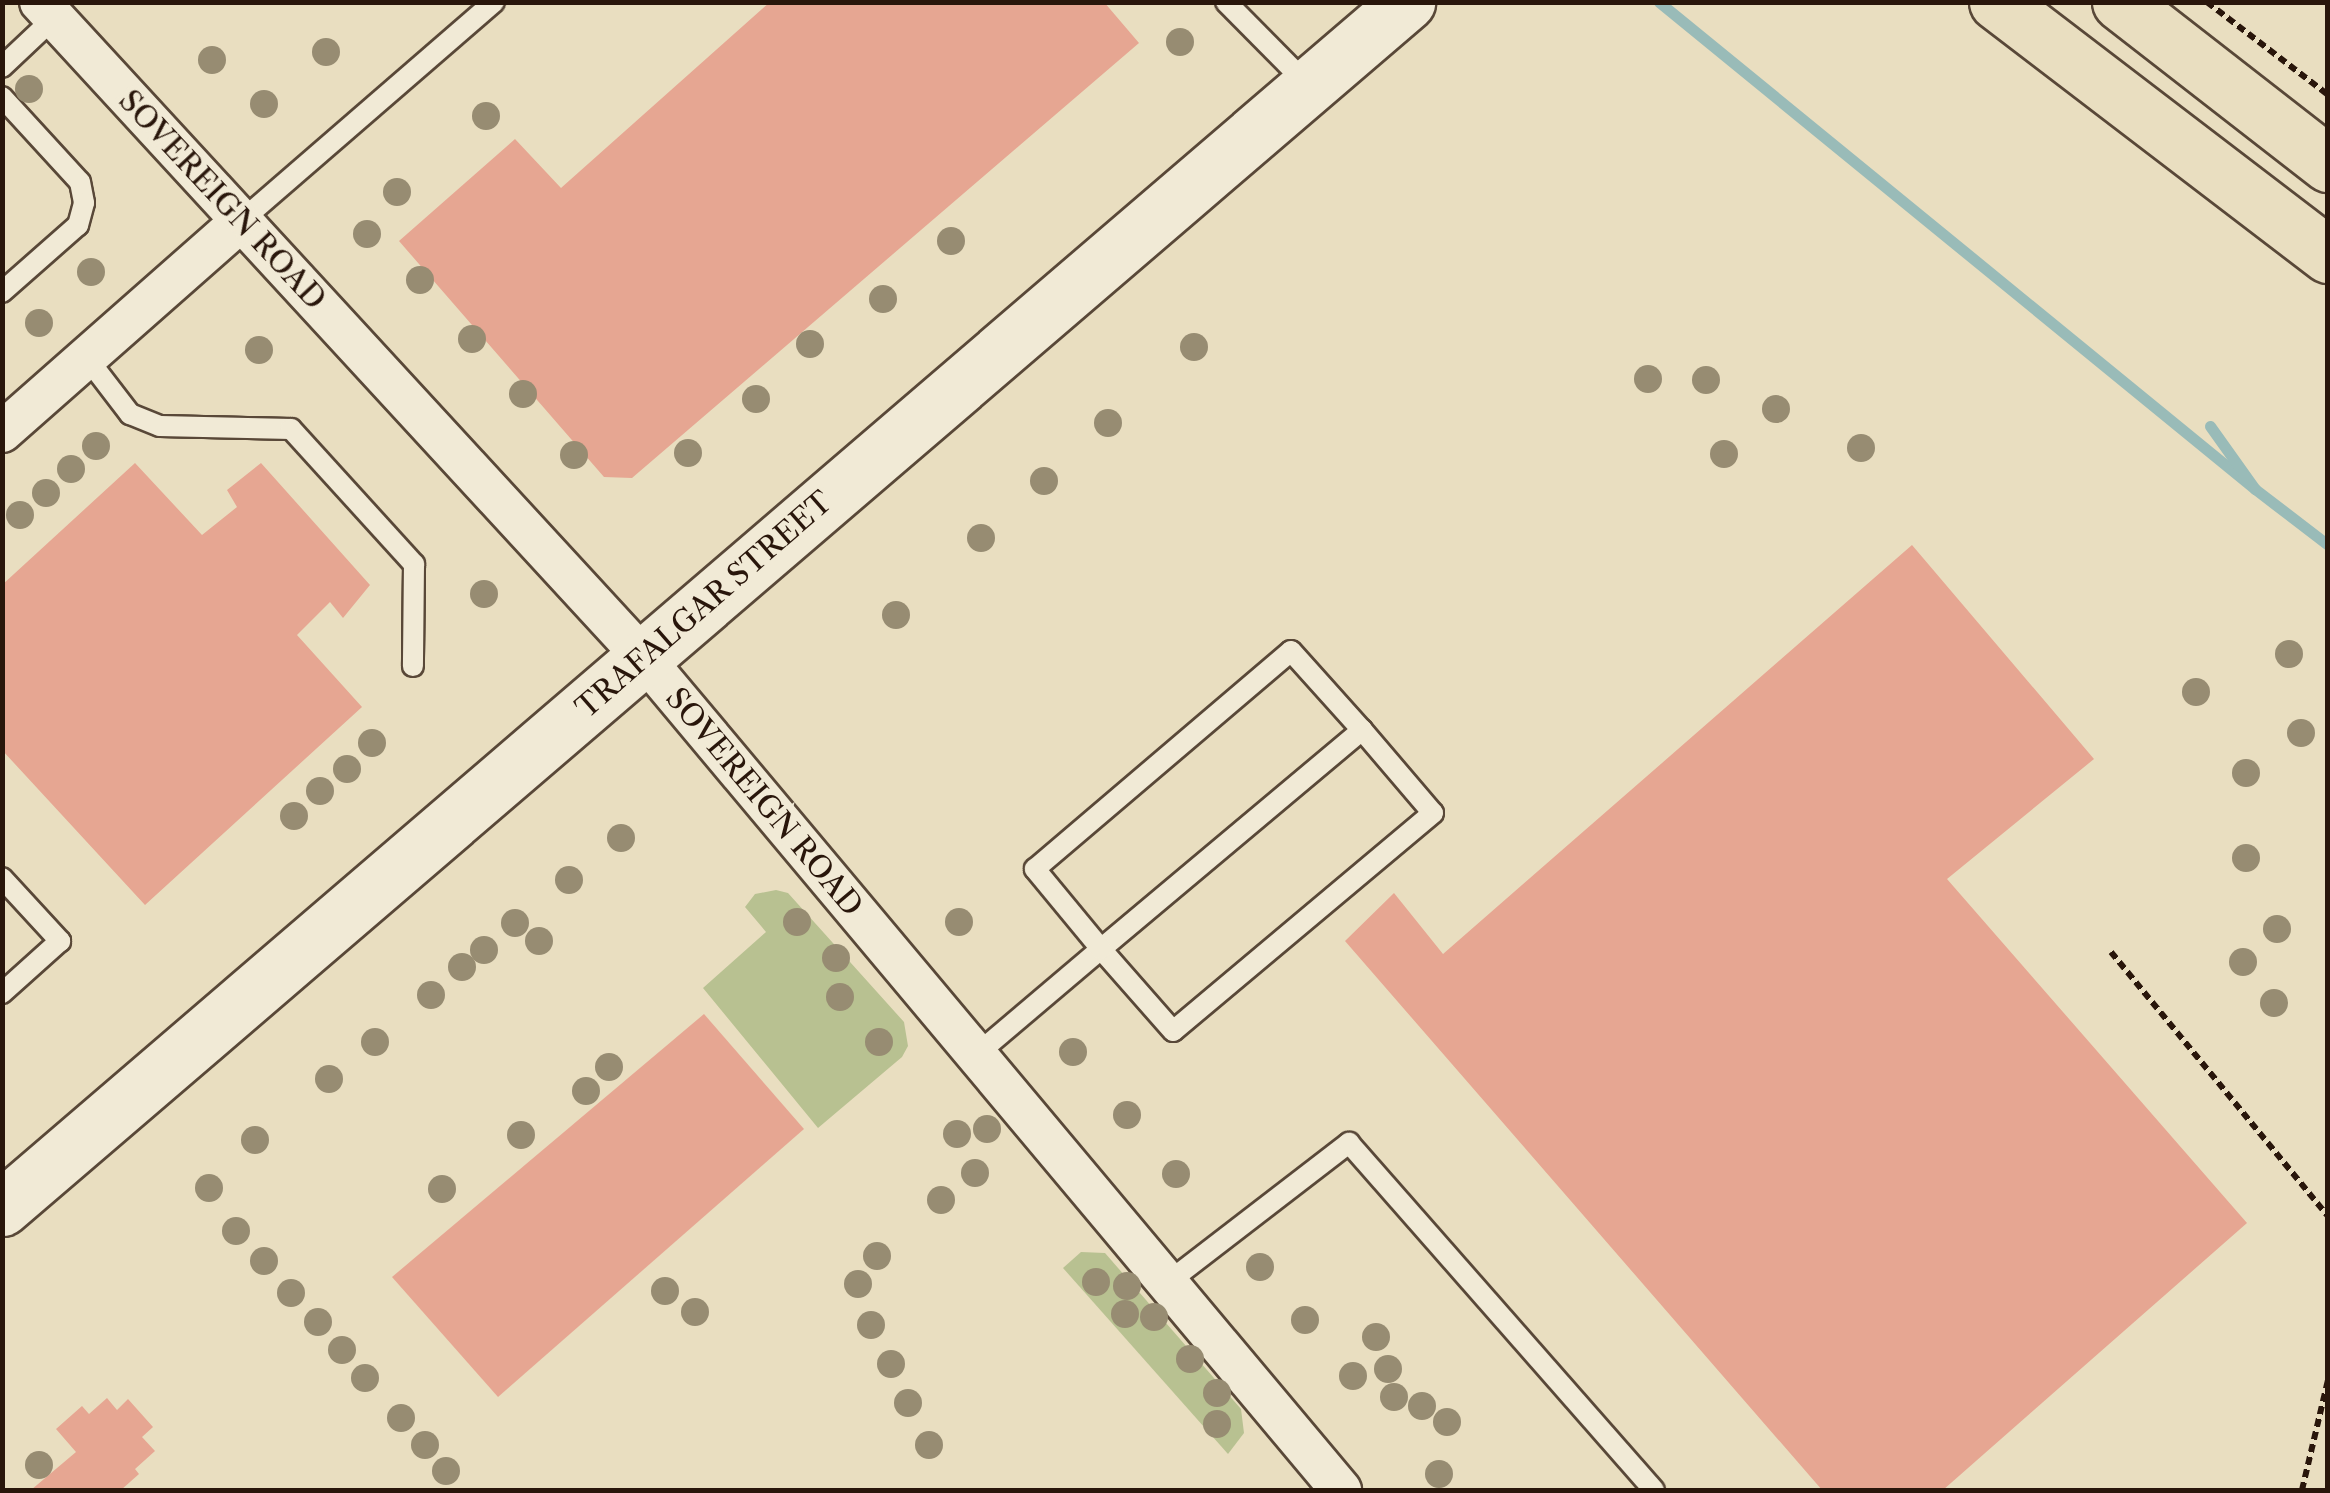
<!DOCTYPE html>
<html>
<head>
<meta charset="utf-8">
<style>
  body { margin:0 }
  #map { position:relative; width:2330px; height:1493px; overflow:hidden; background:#e9dec0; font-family:"Libre Caslon Text",serif }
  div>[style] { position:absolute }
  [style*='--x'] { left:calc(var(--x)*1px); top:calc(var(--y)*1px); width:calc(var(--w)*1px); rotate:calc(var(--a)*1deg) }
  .green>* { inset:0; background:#b8c191 }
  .stream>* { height:11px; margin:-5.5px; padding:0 5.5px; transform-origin:5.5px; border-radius:5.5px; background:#99bbb8 }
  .building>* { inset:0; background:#e6a692 }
  .path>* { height:6px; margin-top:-3px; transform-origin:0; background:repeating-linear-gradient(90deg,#29160b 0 8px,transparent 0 13px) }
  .roads { filter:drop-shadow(2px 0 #594838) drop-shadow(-2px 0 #594838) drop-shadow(0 2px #594838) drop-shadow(0 -2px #594838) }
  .service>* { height:20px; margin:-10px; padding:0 10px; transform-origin:10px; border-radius:10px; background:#f1ead6 }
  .minor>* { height:40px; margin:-20px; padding:0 20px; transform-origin:20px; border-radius:20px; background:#f1ead6 }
  .secondary>* { height:55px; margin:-27.5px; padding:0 27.5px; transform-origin:27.5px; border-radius:27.5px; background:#f1ead6 }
  .trunk>* { height:55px; margin:-27.5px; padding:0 27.5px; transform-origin:27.5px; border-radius:27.5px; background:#e9dec0 }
  .trees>* { width:28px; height:28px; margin:-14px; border-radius:50%; background:#978c72 }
  span { translate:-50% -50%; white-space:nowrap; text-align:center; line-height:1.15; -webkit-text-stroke:9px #f1ead6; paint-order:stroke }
  .street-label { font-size:30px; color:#29160b }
  .frame { position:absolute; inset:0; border:5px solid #29160b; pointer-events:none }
</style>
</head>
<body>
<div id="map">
  <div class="green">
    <div style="clip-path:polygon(776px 890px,788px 893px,904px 1022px,908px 1046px,902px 1057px,818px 1128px,703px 988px,766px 932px,745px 907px,755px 894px)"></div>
    <div style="clip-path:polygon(1081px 1252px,1105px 1253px,1241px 1409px,1244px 1433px,1228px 1454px,1063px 1268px)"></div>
  </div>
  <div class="stream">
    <div style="--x:1659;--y:2;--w:770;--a:39.25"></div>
    <div style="--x:2210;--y:426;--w:77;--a:54.5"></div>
    <div style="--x:2255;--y:489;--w:92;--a:37.5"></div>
  </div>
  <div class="building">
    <div style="clip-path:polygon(770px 2px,1104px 2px,1139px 43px,632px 478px,604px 477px,399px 241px,515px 139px,561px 188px)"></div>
    <div style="clip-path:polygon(135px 463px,202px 535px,237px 507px,227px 490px,261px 463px,370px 585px,343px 618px,330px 602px,297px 635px,362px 707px,145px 905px,2px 750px,2px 585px)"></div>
    <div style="clip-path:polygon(1912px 545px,2094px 759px,1947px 879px,2247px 1223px,1943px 1490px,1822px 1490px,1345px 941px,1394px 893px,1443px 954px)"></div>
    <div style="clip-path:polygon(704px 1014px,804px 1129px,498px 1397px,392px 1277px)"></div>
    <div style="clip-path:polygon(107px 1398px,117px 1410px,128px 1399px,153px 1427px,142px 1437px,155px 1451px,135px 1469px,139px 1474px,121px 1490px,31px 1490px,76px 1452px,56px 1429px,82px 1406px,89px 1414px)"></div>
  </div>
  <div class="path">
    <div style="--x:2207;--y:2;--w:153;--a:37.5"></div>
    <div style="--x:2111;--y:952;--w:342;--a:50.6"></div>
    <div style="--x:2302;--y:1490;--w:113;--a:-76.7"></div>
  </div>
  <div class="roads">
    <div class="service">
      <div style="--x:1226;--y:2;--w:118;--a:45.3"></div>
      <div style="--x:2;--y:67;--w:71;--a:-43.3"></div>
      <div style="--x:2;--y:97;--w:115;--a:47.5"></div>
      <div style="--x:80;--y:182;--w:21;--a:79"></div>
      <div style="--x:84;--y:203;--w:23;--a:105"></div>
      <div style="--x:78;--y:225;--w:101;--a:138.6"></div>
      <div style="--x:240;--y:222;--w:336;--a:-40.9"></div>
      <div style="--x:87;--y:358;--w:71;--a:52.5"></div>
      <div style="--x:130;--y:414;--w:32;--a:22"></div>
      <div style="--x:160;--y:426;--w:131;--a:1.3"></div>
      <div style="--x:291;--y:429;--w:183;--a:47.7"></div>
      <div style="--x:414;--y:564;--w:102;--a:90.6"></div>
      <div style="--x:2;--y:878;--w:86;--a:47.4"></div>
      <div style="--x:60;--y:941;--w:78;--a:138.1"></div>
      <div style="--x:976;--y:1055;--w:164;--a:-40.3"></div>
      <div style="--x:1101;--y:949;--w:341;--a:-40"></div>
      <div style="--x:1362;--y:730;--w:109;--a:49.5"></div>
      <div style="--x:1433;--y:813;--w:339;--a:140"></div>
      <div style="--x:1173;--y:1031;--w:109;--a:-131.3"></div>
      <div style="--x:1101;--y:949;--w:104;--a:-129.5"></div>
      <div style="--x:1035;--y:869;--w:336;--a:-40.4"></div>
      <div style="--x:1291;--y:651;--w:106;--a:48.1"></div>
      <div style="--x:1167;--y:1283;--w:230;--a:-37.6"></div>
      <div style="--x:1349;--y:1143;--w:462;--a:48.7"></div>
    </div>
    <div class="minor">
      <div style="--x:40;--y:2;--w:890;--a:47.37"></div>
      <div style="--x:643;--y:657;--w:1087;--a:50.04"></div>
      <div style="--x:2;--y:432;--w:317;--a:-41.4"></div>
    </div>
    <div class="secondary">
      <div style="--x:2;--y:1208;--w:1852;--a:-40.64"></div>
    </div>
    <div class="trunk">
      <div style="--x:1997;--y:2;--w:417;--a:37.4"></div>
      <div style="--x:2120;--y:2;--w:264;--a:37.9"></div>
    </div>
  </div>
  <div class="trees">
    <div style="left:1180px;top:42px"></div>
    <div style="left:326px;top:52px"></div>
    <div style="left:212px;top:60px"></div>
    <div style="left:29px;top:89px"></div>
    <div style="left:264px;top:104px"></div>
    <div style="left:486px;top:116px"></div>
    <div style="left:397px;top:192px"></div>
    <div style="left:367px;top:234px"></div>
    <div style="left:951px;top:241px"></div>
    <div style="left:91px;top:272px"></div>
    <div style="left:420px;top:280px"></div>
    <div style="left:883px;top:299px"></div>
    <div style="left:39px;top:323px"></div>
    <div style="left:472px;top:339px"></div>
    <div style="left:810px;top:344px"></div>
    <div style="left:1194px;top:347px"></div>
    <div style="left:259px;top:350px"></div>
    <div style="left:1648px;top:379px"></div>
    <div style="left:1706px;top:380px"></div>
    <div style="left:523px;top:394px"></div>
    <div style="left:756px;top:399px"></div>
    <div style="left:1776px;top:409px"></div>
    <div style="left:1108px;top:423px"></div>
    <div style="left:96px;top:446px"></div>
    <div style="left:1861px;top:448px"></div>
    <div style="left:688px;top:453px"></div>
    <div style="left:1724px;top:454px"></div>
    <div style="left:574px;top:455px"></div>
    <div style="left:71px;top:469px"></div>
    <div style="left:1044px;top:481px"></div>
    <div style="left:46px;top:493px"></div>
    <div style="left:20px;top:515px"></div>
    <div style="left:981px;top:538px"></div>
    <div style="left:484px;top:594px"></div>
    <div style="left:896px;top:615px"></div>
    <div style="left:2289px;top:654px"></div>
    <div style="left:2196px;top:692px"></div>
    <div style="left:2301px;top:733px"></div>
    <div style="left:372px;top:743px"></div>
    <div style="left:347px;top:769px"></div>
    <div style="left:2246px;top:773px"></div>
    <div style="left:320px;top:791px"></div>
    <div style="left:294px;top:816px"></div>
    <div style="left:621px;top:838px"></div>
    <div style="left:2246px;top:858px"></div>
    <div style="left:569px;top:880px"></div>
    <div style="left:797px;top:922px"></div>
    <div style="left:959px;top:922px"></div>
    <div style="left:515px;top:923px"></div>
    <div style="left:2277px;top:929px"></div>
    <div style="left:539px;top:941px"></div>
    <div style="left:484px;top:950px"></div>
    <div style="left:836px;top:958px"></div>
    <div style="left:2243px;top:962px"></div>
    <div style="left:462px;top:967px"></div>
    <div style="left:431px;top:995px"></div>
    <div style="left:840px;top:997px"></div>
    <div style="left:2274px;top:1003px"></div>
    <div style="left:375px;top:1042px"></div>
    <div style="left:879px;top:1042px"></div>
    <div style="left:1073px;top:1052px"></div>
    <div style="left:609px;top:1067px"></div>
    <div style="left:329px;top:1079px"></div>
    <div style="left:586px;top:1091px"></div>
    <div style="left:1127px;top:1115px"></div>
    <div style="left:987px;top:1129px"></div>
    <div style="left:957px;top:1134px"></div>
    <div style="left:521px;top:1135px"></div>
    <div style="left:255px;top:1140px"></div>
    <div style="left:975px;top:1173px"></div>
    <div style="left:1176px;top:1174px"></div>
    <div style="left:209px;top:1188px"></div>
    <div style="left:442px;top:1189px"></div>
    <div style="left:941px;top:1200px"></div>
    <div style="left:236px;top:1231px"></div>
    <div style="left:877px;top:1256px"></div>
    <div style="left:264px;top:1261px"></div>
    <div style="left:1260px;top:1267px"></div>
    <div style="left:1096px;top:1282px"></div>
    <div style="left:858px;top:1284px"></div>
    <div style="left:1127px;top:1286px"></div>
    <div style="left:665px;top:1291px"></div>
    <div style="left:291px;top:1293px"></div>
    <div style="left:695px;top:1312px"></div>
    <div style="left:1125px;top:1314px"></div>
    <div style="left:1154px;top:1317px"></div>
    <div style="left:1305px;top:1320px"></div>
    <div style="left:318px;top:1322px"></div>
    <div style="left:871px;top:1325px"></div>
    <div style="left:1376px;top:1337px"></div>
    <div style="left:342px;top:1350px"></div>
    <div style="left:1190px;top:1359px"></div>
    <div style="left:891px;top:1364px"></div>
    <div style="left:1388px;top:1369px"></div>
    <div style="left:1353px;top:1376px"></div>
    <div style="left:365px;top:1378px"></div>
    <div style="left:1217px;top:1393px"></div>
    <div style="left:1394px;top:1397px"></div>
    <div style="left:908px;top:1403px"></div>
    <div style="left:1422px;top:1406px"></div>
    <div style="left:401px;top:1418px"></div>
    <div style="left:1447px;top:1422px"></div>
    <div style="left:1217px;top:1424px"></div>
    <div style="left:425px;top:1445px"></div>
    <div style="left:929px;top:1445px"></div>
    <div style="left:39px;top:1465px"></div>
    <div style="left:446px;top:1471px"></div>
    <div style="left:1439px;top:1474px"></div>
  </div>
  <div class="street-label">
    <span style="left:222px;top:200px;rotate:47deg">SOVEREIGN ROAD</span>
    <span style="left:704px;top:605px;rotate:-41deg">TRAFALGAR STREET</span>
    <span style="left:764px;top:802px;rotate:50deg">SOVEREIGN ROAD</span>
  </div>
  <div class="frame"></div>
</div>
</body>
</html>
